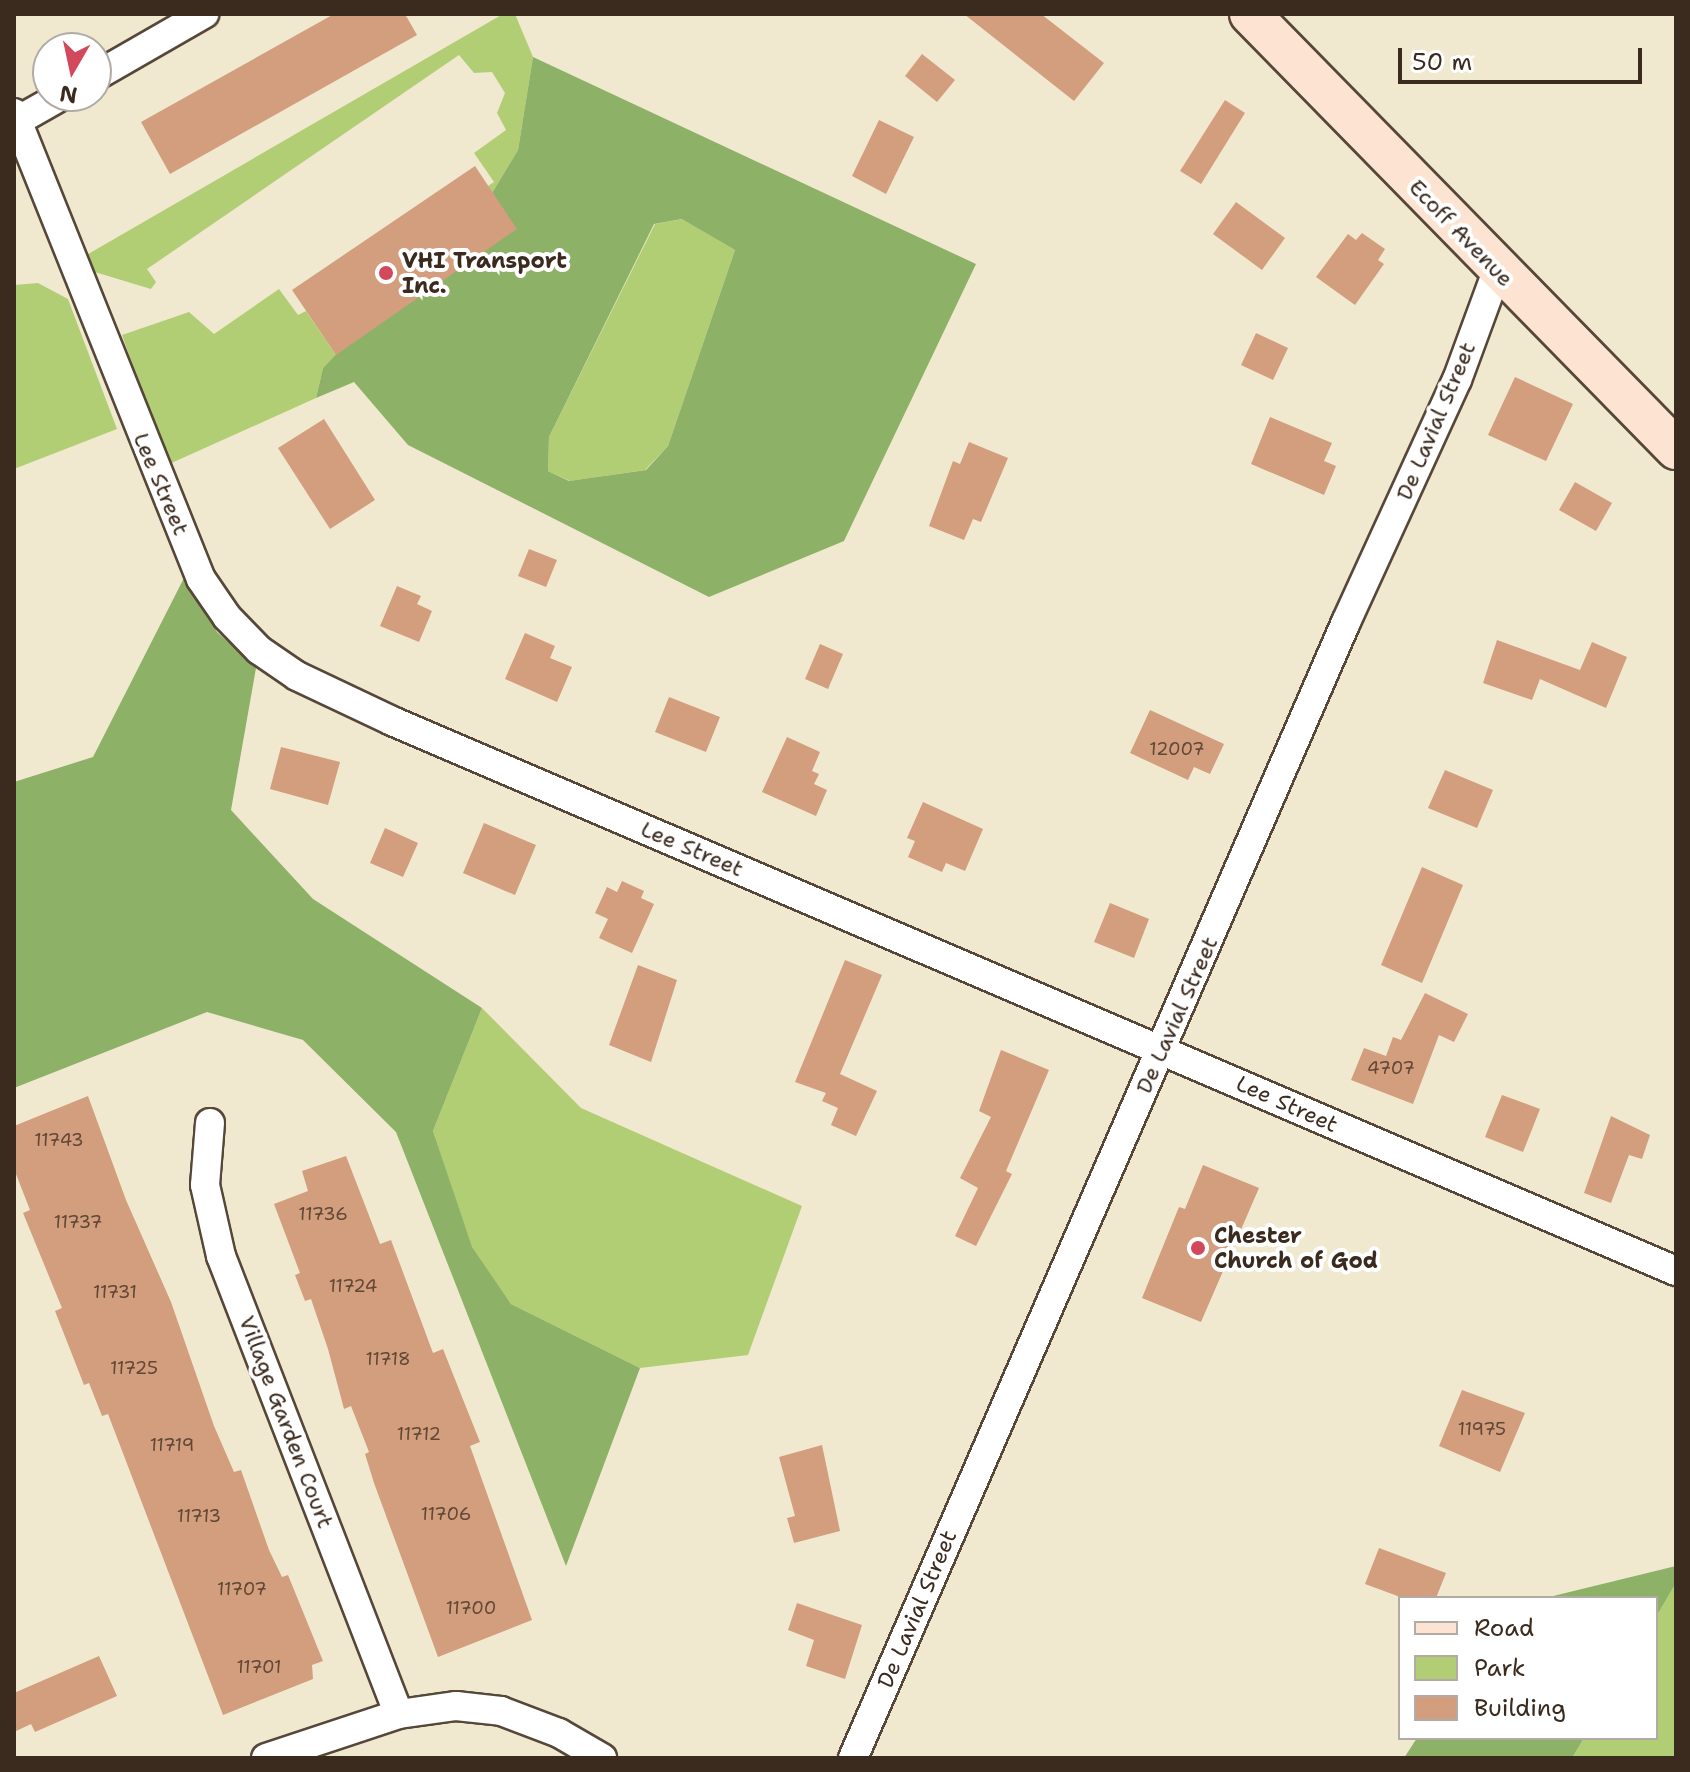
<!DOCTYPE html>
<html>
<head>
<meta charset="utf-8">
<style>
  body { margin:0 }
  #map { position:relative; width:1690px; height:1772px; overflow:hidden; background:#f0e9d0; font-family:"Shantell Sans",sans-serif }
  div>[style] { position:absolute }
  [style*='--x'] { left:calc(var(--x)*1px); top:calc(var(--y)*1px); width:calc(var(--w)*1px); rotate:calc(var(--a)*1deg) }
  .green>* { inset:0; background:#b2ce75 }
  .forest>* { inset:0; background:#8db166 }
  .building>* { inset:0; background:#d29e7d }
  .roads { filter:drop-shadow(2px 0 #564739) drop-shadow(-2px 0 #564739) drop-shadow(0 2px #564739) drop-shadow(0 -2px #564739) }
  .street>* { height:28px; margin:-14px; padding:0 14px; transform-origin:14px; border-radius:14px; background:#fff }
  .secondary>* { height:40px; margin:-20px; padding:0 20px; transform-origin:20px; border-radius:20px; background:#fde3d1 }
  .dots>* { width:22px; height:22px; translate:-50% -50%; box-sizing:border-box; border:4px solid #fff; border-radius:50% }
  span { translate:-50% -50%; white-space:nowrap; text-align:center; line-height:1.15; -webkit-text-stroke:8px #fff; paint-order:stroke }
  .number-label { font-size:18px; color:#614736 }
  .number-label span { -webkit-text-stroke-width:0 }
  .street-label { font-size:22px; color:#3b2a1e }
  .poi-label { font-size:22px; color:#3b2a1e; font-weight:700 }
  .left { translate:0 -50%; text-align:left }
  .frame { position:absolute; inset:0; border:16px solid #3b2a1e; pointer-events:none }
  .legend { position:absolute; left:1398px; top:1596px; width:260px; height:144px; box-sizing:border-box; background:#fff; border:2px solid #b1aaa5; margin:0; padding:10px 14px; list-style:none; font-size:24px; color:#3b2a1e }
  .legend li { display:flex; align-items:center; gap:16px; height:40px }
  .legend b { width:40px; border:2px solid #b1aaa5 }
  .north { position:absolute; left:32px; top:32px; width:80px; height:80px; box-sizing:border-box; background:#fff; border:2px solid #b1aaa5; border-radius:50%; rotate:189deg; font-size:22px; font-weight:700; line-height:32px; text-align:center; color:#3b2a1e }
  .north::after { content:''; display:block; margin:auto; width:28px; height:36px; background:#d1495b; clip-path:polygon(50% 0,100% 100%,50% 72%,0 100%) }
  .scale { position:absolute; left:1398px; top:48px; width:244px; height:36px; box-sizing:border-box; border:4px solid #3b2a1e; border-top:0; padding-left:10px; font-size:24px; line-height:28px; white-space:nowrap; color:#3b2a1e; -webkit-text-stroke:6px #fff; paint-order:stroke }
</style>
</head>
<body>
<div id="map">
  <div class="green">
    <div style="clip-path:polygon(503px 14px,515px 14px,533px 57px,518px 150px,492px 193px,488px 186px,494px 182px,474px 153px,506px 130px,497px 113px,505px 93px,492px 72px,474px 73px,459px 55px,147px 269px,156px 282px,151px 289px,88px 270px,83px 257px)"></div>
    <div style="clip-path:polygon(683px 219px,735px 250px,668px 446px,645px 470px,570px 481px,548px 471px,549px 437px,655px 224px)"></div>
    <div style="clip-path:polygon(38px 283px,68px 299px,117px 429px,14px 469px,14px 285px)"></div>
    <div style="clip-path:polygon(279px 289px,298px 315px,306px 311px,336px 355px,323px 368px,316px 398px,167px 465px,122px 335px,189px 312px,214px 334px)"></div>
    <div style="clip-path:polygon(482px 1008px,581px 1108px,802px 1206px,748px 1355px,640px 1368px,511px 1304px,471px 1247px,433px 1131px)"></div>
    <div style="clip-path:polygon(1676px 1583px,1676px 1758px,1572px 1758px,1584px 1738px,1656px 1738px,1656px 1617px)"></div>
  </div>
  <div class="forest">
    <div style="clip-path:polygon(evenodd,533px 57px,976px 264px,844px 541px,709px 597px,408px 445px,354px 382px,316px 398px,323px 368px,492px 193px,518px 150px,533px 57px,682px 219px,735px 250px,668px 446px,646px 470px,569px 481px,548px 471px,549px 437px,654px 224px,682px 219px)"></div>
    <div style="clip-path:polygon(185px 576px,217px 632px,256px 668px,231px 810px,313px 899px,482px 1008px,433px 1131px,472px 1247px,511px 1304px,640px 1368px,566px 1566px,396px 1132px,303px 1040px,207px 1012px,14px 1088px,14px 782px,93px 757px)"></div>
    <div style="clip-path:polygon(1676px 1566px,1676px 1583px,1656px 1617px,1656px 1598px,1545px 1598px)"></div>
    <div style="clip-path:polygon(1417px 1738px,1584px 1738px,1572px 1758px,1404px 1758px)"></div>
  </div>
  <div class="building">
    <div style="clip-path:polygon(334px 14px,405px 14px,417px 35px,170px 174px,141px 122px)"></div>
    <div style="clip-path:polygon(964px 14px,1041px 14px,1104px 63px,1074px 101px)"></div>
    <div style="clip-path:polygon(922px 54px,955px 80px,937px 102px,905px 76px)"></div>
    <div style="clip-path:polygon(1225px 100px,1245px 113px,1201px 184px,1180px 171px)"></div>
    <div style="clip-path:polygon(879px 120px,914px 137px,886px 194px,852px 176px)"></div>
    <div style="clip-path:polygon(475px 166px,517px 229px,336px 355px,292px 290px)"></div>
    <div style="clip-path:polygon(1236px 202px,1285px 238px,1262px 270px,1213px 234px)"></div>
    <div style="clip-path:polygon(1362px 233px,1385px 249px,1378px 260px,1384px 264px,1355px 305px,1316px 277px,1348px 234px,1356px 240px)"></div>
    <div style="clip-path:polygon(1256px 333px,1288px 348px,1273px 380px,1241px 365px)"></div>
    <div style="clip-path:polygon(1515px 377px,1573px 404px,1546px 461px,1488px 435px)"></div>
    <div style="clip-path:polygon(1270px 417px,1332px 443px,1324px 461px,1336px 466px,1324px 495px,1251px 464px)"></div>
    <div style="clip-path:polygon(324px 419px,375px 500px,330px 529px,278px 448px)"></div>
    <div style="clip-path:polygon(969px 442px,1008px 458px,981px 522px,973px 519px,964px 540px,929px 526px,953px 461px,960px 464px)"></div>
    <div style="clip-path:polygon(1575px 482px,1612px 503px,1596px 531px,1559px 510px)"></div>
    <div style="clip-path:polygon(529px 549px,557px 560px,546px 587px,518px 576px)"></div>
    <div style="clip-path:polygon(397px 586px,421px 596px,417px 604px,432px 611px,419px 642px,380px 626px)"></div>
    <div style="clip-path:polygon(525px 633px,555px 646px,550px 658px,572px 667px,557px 702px,505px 679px)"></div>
    <div style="clip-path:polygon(1497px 640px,1580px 670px,1592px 642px,1627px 657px,1606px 708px,1540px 679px,1532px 700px,1483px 683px)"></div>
    <div style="clip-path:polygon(820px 644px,843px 654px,828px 689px,805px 679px)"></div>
    <div style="clip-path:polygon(669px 697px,720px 717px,706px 752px,655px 732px)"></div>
    <div style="clip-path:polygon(1150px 710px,1224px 744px,1210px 774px,1194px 767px,1188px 780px,1130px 753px)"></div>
    <div style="clip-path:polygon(787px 737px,820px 752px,812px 771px,819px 774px,814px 784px,827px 790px,816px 816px,762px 792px)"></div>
    <div style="clip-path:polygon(281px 747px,340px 762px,328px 805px,270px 789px)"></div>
    <div style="clip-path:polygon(1445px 770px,1493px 790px,1477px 828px,1428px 808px)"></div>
    <div style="clip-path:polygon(923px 802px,983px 829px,965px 871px,946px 863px,942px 872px,908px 857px,915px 841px,907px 838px)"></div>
    <div style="clip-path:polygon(484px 823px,536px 845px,515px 895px,463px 873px)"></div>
    <div style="clip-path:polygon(385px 828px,418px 843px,403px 877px,370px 863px)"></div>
    <div style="clip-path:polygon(1422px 867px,1463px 885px,1422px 983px,1381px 965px)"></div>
    <div style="clip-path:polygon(622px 881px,644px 891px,641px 898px,654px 904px,632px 953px,599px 938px,608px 919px,595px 913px,607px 887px,617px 892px)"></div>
    <div style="clip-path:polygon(1110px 903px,1149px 919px,1134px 958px,1094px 942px)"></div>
    <div style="clip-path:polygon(845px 960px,882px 975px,840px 1074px,877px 1091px,856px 1136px,831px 1125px,838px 1108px,822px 1101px,826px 1093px,795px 1082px)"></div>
    <div style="clip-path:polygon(638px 965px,677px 980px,651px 1062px,609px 1045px)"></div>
    <div style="clip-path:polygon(1425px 993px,1468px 1014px,1454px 1042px,1439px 1035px,1413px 1104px,1351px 1080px,1364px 1048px,1386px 1056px,1393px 1037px,1401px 1040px)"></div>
    <div style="clip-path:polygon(1001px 1050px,1049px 1070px,1006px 1171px,1012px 1174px,976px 1246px,955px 1236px,978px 1188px,960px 1178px,991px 1117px,979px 1111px)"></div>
    <div style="clip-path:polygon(1502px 1095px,1540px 1109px,1523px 1152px,1485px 1137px)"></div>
    <div style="clip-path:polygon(88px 1096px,126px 1200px,171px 1302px,214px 1426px,234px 1472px,241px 1470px,269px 1550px,282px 1577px,288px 1575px,323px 1661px,312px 1665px,313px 1679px,223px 1715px,108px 1414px,102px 1416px,89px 1383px,84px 1385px,55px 1311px,62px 1308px,23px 1213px,30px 1210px,14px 1169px,14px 1126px)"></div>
    <div style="clip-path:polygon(1611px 1116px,1650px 1135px,1642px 1159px,1629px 1155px,1611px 1203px,1584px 1193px)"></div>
    <div style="clip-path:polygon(346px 1156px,380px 1244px,391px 1240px,433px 1353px,443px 1349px,464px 1402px,480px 1442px,470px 1446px,532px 1620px,438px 1657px,374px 1483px,365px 1454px,369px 1452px,351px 1406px,344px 1409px,328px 1349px,311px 1299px,305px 1301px,295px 1275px,300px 1273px,274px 1204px,308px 1191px,302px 1171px)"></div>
    <div style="clip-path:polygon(1203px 1165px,1259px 1188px,1201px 1322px,1142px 1298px,1179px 1207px,1185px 1209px)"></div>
    <div style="clip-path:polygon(1462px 1390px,1525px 1413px,1500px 1472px,1439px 1446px)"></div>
    <div style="clip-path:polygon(822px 1445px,840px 1531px,794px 1543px,787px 1518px,795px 1516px,779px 1457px)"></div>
    <div style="clip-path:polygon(1379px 1548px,1446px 1573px,1436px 1598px,1403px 1598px,1365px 1584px)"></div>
    <div style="clip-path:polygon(797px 1603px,862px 1625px,845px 1679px,806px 1666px,814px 1640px,788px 1630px)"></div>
    <div style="clip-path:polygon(99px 1656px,117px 1696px,35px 1732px,31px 1724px,14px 1732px,14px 1693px)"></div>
  </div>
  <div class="roads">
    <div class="street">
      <div style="--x:96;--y:76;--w:125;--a:-29.9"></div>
      <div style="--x:14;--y:113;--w:502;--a:68.14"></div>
      <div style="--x:201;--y:579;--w:46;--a:55.6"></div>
      <div style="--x:227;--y:617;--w:46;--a:45.9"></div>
      <div style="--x:259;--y:650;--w:46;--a:34.4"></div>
      <div style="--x:297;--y:676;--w:105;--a:25.3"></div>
      <div style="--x:392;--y:721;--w:1397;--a:23.19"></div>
      <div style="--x:17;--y:121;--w:51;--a:-29.6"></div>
      <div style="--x:210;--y:1123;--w:62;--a:94.6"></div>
      <div style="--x:205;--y:1185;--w:73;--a:77.3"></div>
      <div style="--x:221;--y:1256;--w:491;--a:68.8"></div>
      <div style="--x:266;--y:1758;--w:140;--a:-18.3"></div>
      <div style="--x:399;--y:1714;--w:58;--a:-8"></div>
      <div style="--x:456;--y:1706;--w:45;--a:6.3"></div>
      <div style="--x:501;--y:1711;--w:62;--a:20.8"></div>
      <div style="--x:559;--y:1733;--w:50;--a:30.2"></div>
      <div style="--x:853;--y:1758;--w:1238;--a:-66.54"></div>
      <div style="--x:1346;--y:622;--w:266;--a:-65.4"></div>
      <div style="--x:1457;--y:380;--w:116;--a:-69.8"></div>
    </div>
    <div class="secondary">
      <div style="--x:1250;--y:14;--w:609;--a:45.6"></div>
    </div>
  </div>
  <div class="dots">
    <div style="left:386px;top:273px;background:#d1495b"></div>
    <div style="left:1198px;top:1248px;background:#d1495b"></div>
  </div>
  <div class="number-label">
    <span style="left:1177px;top:749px">12007</span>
    <span style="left:1391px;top:1068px">4707</span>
    <span style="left:59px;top:1140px">11743</span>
    <span style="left:323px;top:1214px">11736</span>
    <span style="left:78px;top:1222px">11737</span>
    <span style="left:353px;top:1286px">11724</span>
    <span style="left:115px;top:1292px">11731</span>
    <span style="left:388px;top:1359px">11718</span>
    <span style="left:134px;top:1368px">11725</span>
    <span style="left:1482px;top:1429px">11975</span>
    <span style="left:419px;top:1434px">11712</span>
    <span style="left:172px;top:1445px">11719</span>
    <span style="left:446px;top:1514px">11706</span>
    <span style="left:199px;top:1516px">11713</span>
    <span style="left:242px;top:1589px">11707</span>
    <span style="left:471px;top:1608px">11700</span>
    <span style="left:259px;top:1667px">11701</span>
  </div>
  <div class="street-label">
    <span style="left:1461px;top:233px;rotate:46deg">Ecoff Avenue</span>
    <span style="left:1436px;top:421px;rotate:-67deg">De Lavial Street</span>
    <span style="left:161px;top:484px;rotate:67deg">Lee Street</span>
    <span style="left:692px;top:849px;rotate:23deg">Lee Street</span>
    <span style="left:1177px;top:1015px;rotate:-66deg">De Lavial Street</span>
    <span style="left:1287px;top:1104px;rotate:24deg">Lee Street</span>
    <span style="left:286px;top:1422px;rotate:69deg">Village Garden Court</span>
    <span style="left:917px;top:1609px;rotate:-67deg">De Lavial Street</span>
  </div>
  <div class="poi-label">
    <span class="left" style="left:402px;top:273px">VHI Transport<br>Inc.</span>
    <span class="left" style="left:1214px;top:1248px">Chester<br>Church of God</span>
  </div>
  <div class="frame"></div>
  <ul class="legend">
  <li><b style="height:10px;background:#fde3d1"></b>Road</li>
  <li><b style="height:22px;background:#b2ce75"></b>Park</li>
  <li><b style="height:22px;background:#d29e7d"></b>Building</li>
  </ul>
  <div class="north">N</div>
  <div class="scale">50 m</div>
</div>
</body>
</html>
